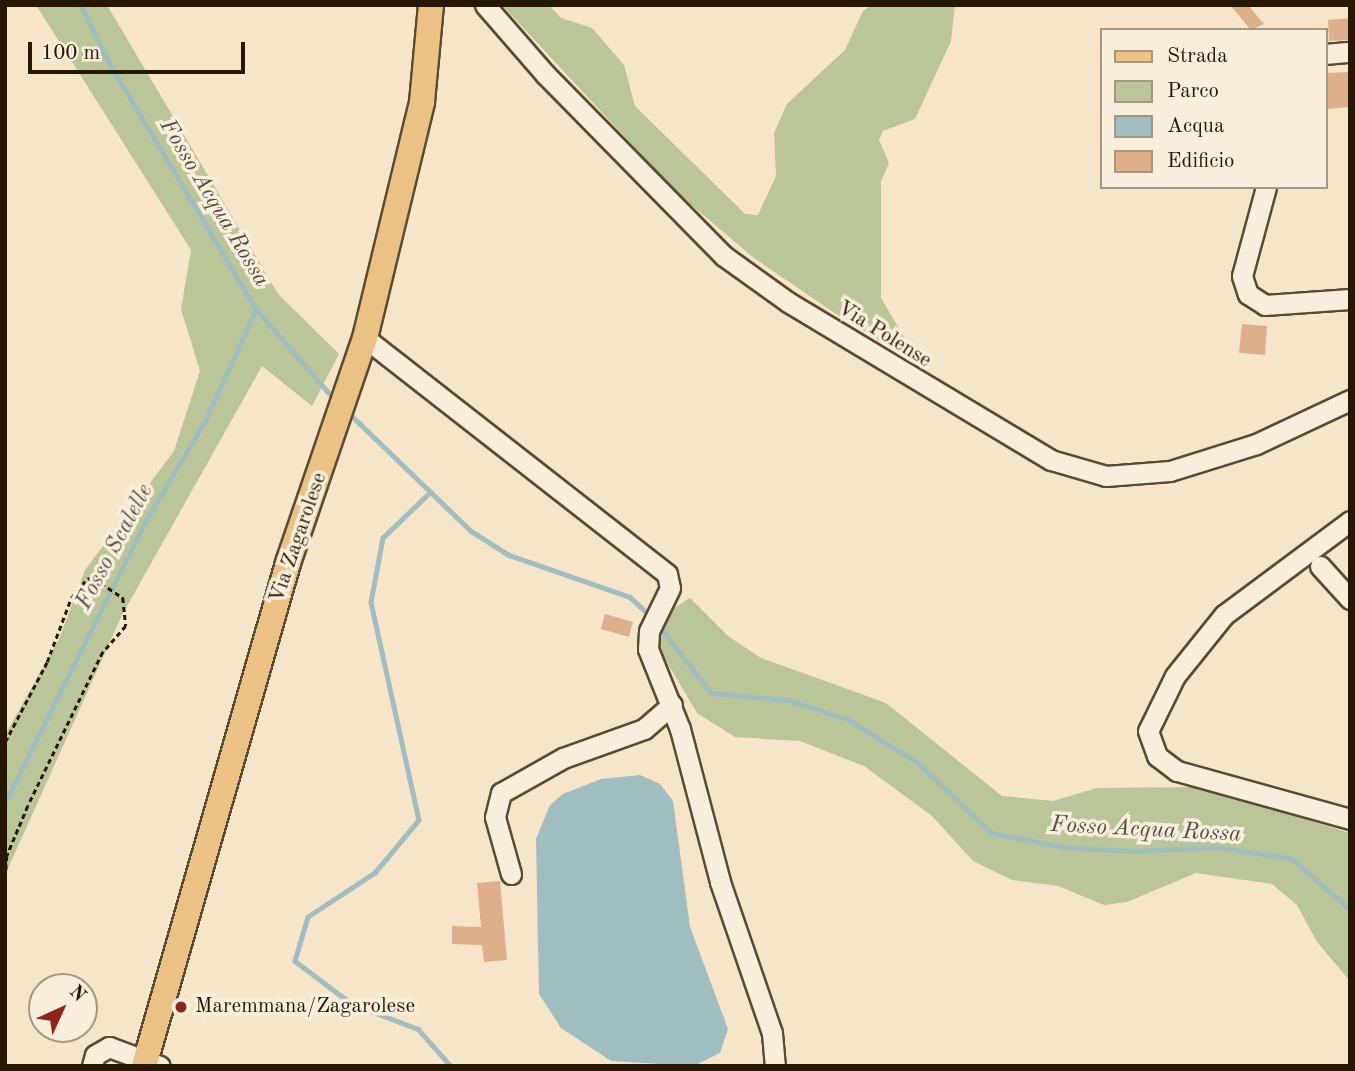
<!DOCTYPE html>
<html>
<head>
<meta charset="utf-8">
<style>
  body { margin:0 }
  #map { position:relative; width:1355px; height:1071px; overflow:hidden; background:#f6e5c8; font-family:"Old Standard TT",serif }
  div>[style] { position:absolute }
  [style*='--x'] { left:calc(var(--x)*1px); top:calc(var(--y)*1px); width:calc(var(--w)*1px); rotate:calc(var(--a)*1deg) }
  .green>* { inset:0; background:#bac598 }
  .water>* { inset:0; background:#a0bdbf }
  .stream>* { height:4.5px; margin:-2.25px; padding:0 2.25px; transform-origin:2.25px; border-radius:2.25px; background:#a0bdbf }
  .building>* { inset:0; background:#deaf8b }
  .path>* { height:2.5px; margin-top:-1.25px; transform-origin:0; background:repeating-linear-gradient(90deg,#271600 0 5px,transparent 0 8.5px) }
  .roads { filter:drop-shadow(2px 0 #5b4a32) drop-shadow(-2px 0 #5b4a32) drop-shadow(0 2px #5b4a32) drop-shadow(0 -2px #5b4a32) }
  .minor>* { height:19px; margin:-9.5px; padding:0 9.5px; transform-origin:9.5px; border-radius:9.5px; background:#f9eedb }
  .major>* { height:24px; margin:-12px; padding:0 12px; transform-origin:12px; border-radius:12px; background:#ebc284 }
  .dots>* { width:19px; height:19px; translate:-50% -50%; box-sizing:border-box; border:4px solid #f9eedb; border-radius:50% }
  span { translate:-50% -50%; white-space:nowrap; text-align:center; line-height:1.15; -webkit-text-stroke:7px #f9eedb; paint-order:stroke }
  .street-label { font-size:21px; color:#271600 }
  .poi-label { font-size:21px; color:#271600 }
  .left { translate:0 -50%; text-align:left }
  .water-label { font-size:23px; color:#515043; font-style:italic }
  .frame { position:absolute; inset:0; border:7px solid #271600; pointer-events:none }
  .legend { position:absolute; left:1100px; top:28px; width:228px; height:161px; box-sizing:border-box; background:#f9eedb; border:2px solid #a59883; margin:0; padding:9px 12px; list-style:none; font-size:21px; color:#271600 }
  .legend li { display:flex; align-items:center; gap:14px; height:35px }
  .legend b { width:35px; border:2px solid #a59883 }
  .north { position:absolute; left:28px; top:973px; width:70px; height:70px; box-sizing:border-box; background:#f9eedb; border:2px solid #a59883; border-radius:50%; rotate:45deg; font-size:19px; font-weight:700; line-height:28px; text-align:center; color:#271600 }
  .north::after { content:''; display:block; margin:auto; width:24px; height:32px; background:#8f2418; clip-path:polygon(50% 0,100% 100%,50% 72%,0 100%) }
  .scale { position:absolute; left:28px; top:42px; width:217px; height:32px; box-sizing:border-box; border:4px solid #271600; border-top:0; padding-left:9px; font-size:21px; line-height:24px; white-space:nowrap; color:#271600; -webkit-text-stroke:5px #f9eedb; paint-order:stroke }
</style>
</head>
<body>
<div id="map">
  <div class="green">
    <div style="clip-path:polygon(36px 5px,107px 5px,278px 294px,339px 354px,312px 406px,262px 366px,122px 615px,5px 875px,5px 735px,59px 639px,85px 570px,174px 451px,200px 371px,181px 309px,191px 250px)"></div>
    <div style="clip-path:polygon(502px 5px,549px 5px,561px 18px,592px 28px,624px 65px,635px 106px,745px 214px,758px 215px,776px 176px,774px 133px,787px 104px,845px 50px,863px 11px,872px 5px,955px 5px,951px 41px,915px 119px,883px 131px,879px 140px,889px 163px,881px 181px,881px 298px,914px 354px,904px 356px,836px 314px,754px 258px,675px 191px)"></div>
    <div style="clip-path:polygon(690px 598px,728px 636px,761px 658px,886px 703px,1002px 796px,1053px 801px,1097px 788px,1201px 787px,1350px 833px,1350px 981px,1317px 942px,1297px 905px,1272px 884px,1196px 873px,1127px 902px,1104px 905px,1058px 886px,1012px 880px,973px 861px,932px 816px,864px 766px,800px 741px,735px 737px,697px 713px,656px 644px,654px 630px,665px 614px)"></div>
  </div>
  <div class="water">
    <div style="clip-path:polygon(640px 775px,660px 784px,673px 801px,690px 927px,728px 1029px,720px 1053px,694px 1066px,611px 1061px,561px 1028px,539px 994px,536px 839px,550px 805px,563px 794px,601px 779px)"></div>
  </div>
  <div class="stream">
    <div style="--x:81;--y:5;--w:66;--a:63.8"></div>
    <div style="--x:110;--y:64;--w:285;--a:59.2"></div>
    <div style="--x:256;--y:309;--w:121;--a:49"></div>
    <div style="--x:351;--y:415;--w:167;--a:44"></div>
    <div style="--x:471;--y:531;--w:45;--a:32.3"></div>
    <div style="--x:509;--y:555;--w:128;--a:19.1"></div>
    <div style="--x:630;--y:597;--w:22;--a:43"></div>
    <div style="--x:431;--y:492;--w:66;--a:136.2"></div>
    <div style="--x:383;--y:538;--w:65;--a:100.6"></div>
    <div style="--x:371;--y:602;--w:223;--a:77.6"></div>
    <div style="--x:419;--y:820;--w:69;--a:129.7"></div>
    <div style="--x:375;--y:873;--w:80;--a:146.7"></div>
    <div style="--x:308;--y:917;--w:46;--a:106.5"></div>
    <div style="--x:295;--y:961;--w:71;--a:37"></div>
    <div style="--x:352;--y:1004;--w:71;--a:20.7"></div>
    <div style="--x:418;--y:1029;--w:50;--a:48.3"></div>
    <div style="--x:661;--y:628;--w:82;--a:52.4"></div>
    <div style="--x:711;--y:693;--w:77;--a:5.2"></div>
    <div style="--x:788;--y:700;--w:62;--a:17.9"></div>
    <div style="--x:847;--y:719;--w:82;--a:31.6"></div>
    <div style="--x:917;--y:762;--w:103;--a:43.4"></div>
    <div style="--x:992;--y:833;--w:73;--a:11"></div>
    <div style="--x:1064;--y:847;--w:69;--a:3.3"></div>
    <div style="--x:1133;--y:851;--w:84;--a:-2.7"></div>
    <div style="--x:1217;--y:847;--w:75;--a:8.5"></div>
    <div style="--x:1291;--y:858;--w:78;--a:40.8"></div>
    <div style="--x:5;--y:803;--w:314;--a:-63.5"></div>
    <div style="--x:145;--y:522;--w:117;--a:-59.3"></div>
    <div style="--x:205;--y:421;--w:123;--a:-65.5"></div>
  </div>
  <div class="building">
    <div style="clip-path:polygon(1230px 5px,1248px 5px,1264px 24px,1251px 30px)"></div>
    <div style="clip-path:polygon(1350px 18px,1350px 40px,1329px 41px,1328px 20px)"></div>
    <div style="clip-path:polygon(1350px 72px,1350px 107px,1325px 109px,1325px 73px)"></div>
    <div style="clip-path:polygon(1242px 324px,1267px 326px,1265px 355px,1239px 353px)"></div>
    <div style="clip-path:polygon(605px 614px,633px 622px,629px 637px,601px 629px)"></div>
    <div style="clip-path:polygon(500px 881px,507px 960px,484px 962px,482px 945px,452px 944px,452px 926px,481px 927px,477px 883px)"></div>
  </div>
  <div class="path">
    <div style="--x:5;--y:742;--w:90;--a:-62.3"></div>
    <div style="--x:47;--y:662;--w:68;--a:-69.4"></div>
    <div style="--x:71;--y:598;--w:26;--a:-50"></div>
    <div style="--x:88;--y:578;--w:14;--a:21"></div>
    <div style="--x:101;--y:583;--w:27;--a:34"></div>
    <div style="--x:123;--y:598;--w:28;--a:84"></div>
    <div style="--x:126;--y:626;--w:35;--a:131"></div>
    <div style="--x:103;--y:652;--w:171;--a:116"></div>
    <div style="--x:28;--y:806;--w:54;--a:112.8"></div>
    <div style="--x:7;--y:856;--w:28;--a:94"></div>
  </div>
  <div class="roads">
    <div class="minor">
      <div style="--x:485;--y:5;--w:91;--a:49"></div>
      <div style="--x:545;--y:74;--w:255;--a:45.5"></div>
      <div style="--x:724;--y:256;--w:79;--a:35.7"></div>
      <div style="--x:788;--y:302;--w:307;--a:31"></div>
      <div style="--x:1051;--y:460;--w:57;--a:16.2"></div>
      <div style="--x:1106;--y:476;--w:64;--a:-4.5"></div>
      <div style="--x:1170;--y:471;--w:90;--a:-17.4"></div>
      <div style="--x:1256;--y:444;--w:104;--a:-25.1"></div>
      <div style="--x:1325;--y:54;--w:25;--a:-5"></div>
      <div style="--x:1266;--y:187;--w:92;--a:105.1"></div>
      <div style="--x:1242;--y:276;--w:19;--a:72"></div>
      <div style="--x:1248;--y:294;--w:20;--a:33"></div>
      <div style="--x:1265;--y:305;--w:85;--a:-4"></div>
      <div style="--x:365;--y:338;--w:383;--a:38"></div>
      <div style="--x:667;--y:574;--w:14;--a:78"></div>
      <div style="--x:670;--y:588;--w:48;--a:116"></div>
      <div style="--x:649;--y:631;--w:18;--a:93"></div>
      <div style="--x:648;--y:649;--w:86;--a:68.2"></div>
      <div style="--x:680;--y:729;--w:158;--a:75.3"></div>
      <div style="--x:720;--y:882;--w:160;--a:71"></div>
      <div style="--x:772;--y:1033;--w:33;--a:85"></div>
      <div style="--x:1350;--y:521;--w:157;--a:143.3"></div>
      <div style="--x:1224;--y:615;--w:78;--a:128.8"></div>
      <div style="--x:1175;--y:676;--w:61;--a:116.1"></div>
      <div style="--x:1148;--y:731;--w:27;--a:70"></div>
      <div style="--x:1157;--y:756;--w:25;--a:37"></div>
      <div style="--x:1177;--y:771;--w:180;--a:15.5"></div>
      <div style="--x:1320;--y:566;--w:45;--a:47.7"></div>
      <div style="--x:511;--y:874;--w:59;--a:-105.7"></div>
      <div style="--x:495;--y:817;--w:25;--a:-76"></div>
      <div style="--x:501;--y:793;--w:71;--a:-29.4"></div>
      <div style="--x:563;--y:758;--w:86;--a:-19.7"></div>
      <div style="--x:644;--y:729;--w:37;--a:-41"></div>
      <div style="--x:92;--y:1066;--w:11;--a:-75"></div>
      <div style="--x:95;--y:1055;--w:16;--a:-30"></div>
      <div style="--x:109;--y:1047;--w:54;--a:20.4"></div>
    </div>
    <div class="major">
      <div style="--x:144;--y:1066;--w:523;--a:-74.02"></div>
      <div style="--x:288;--y:563;--w:238;--a:-71.1"></div>
      <div style="--x:365;--y:338;--w:243;--a:-76.4"></div>
      <div style="--x:422;--y:102;--w:97;--a:-84.7"></div>
    </div>
  </div>
  <div class="dots">
    <div style="left:181px;top:1007px;background:#8f2418"></div>
  </div>
  <div class="street-label">
    <span style="left:884px;top:335px;rotate:32deg">Via Polense</span>
    <span style="left:299px;top:538px;rotate:-71deg">Via Zagarolese</span>
  </div>
  <div class="poi-label">
    <span class="left" style="left:195px;top:1007px">Maremmana/Zagarolese</span>
  </div>
  <div class="water-label">
    <span style="left:214px;top:203px;rotate:59deg">Fosso Acqua Rossa</span>
    <span style="left:115px;top:547px;rotate:-62deg">Fosso Scalelle</span>
    <span style="left:1146px;top:830px;rotate:3deg">Fosso Acqua Rossa</span>
  </div>
  <div class="frame"></div>
  <ul class="legend">
  <li><b style="height:9px;background:#ebc284"></b>Strada</li>
  <li><b style="height:19px;background:#bac598"></b>Parco</li>
  <li><b style="height:19px;background:#a0bdbf"></b>Acqua</li>
  <li><b style="height:19px;background:#deaf8b"></b>Edificio</li>
  </ul>
  <div class="north">N</div>
  <div class="scale">100 m</div>
</div>
</body>
</html>
